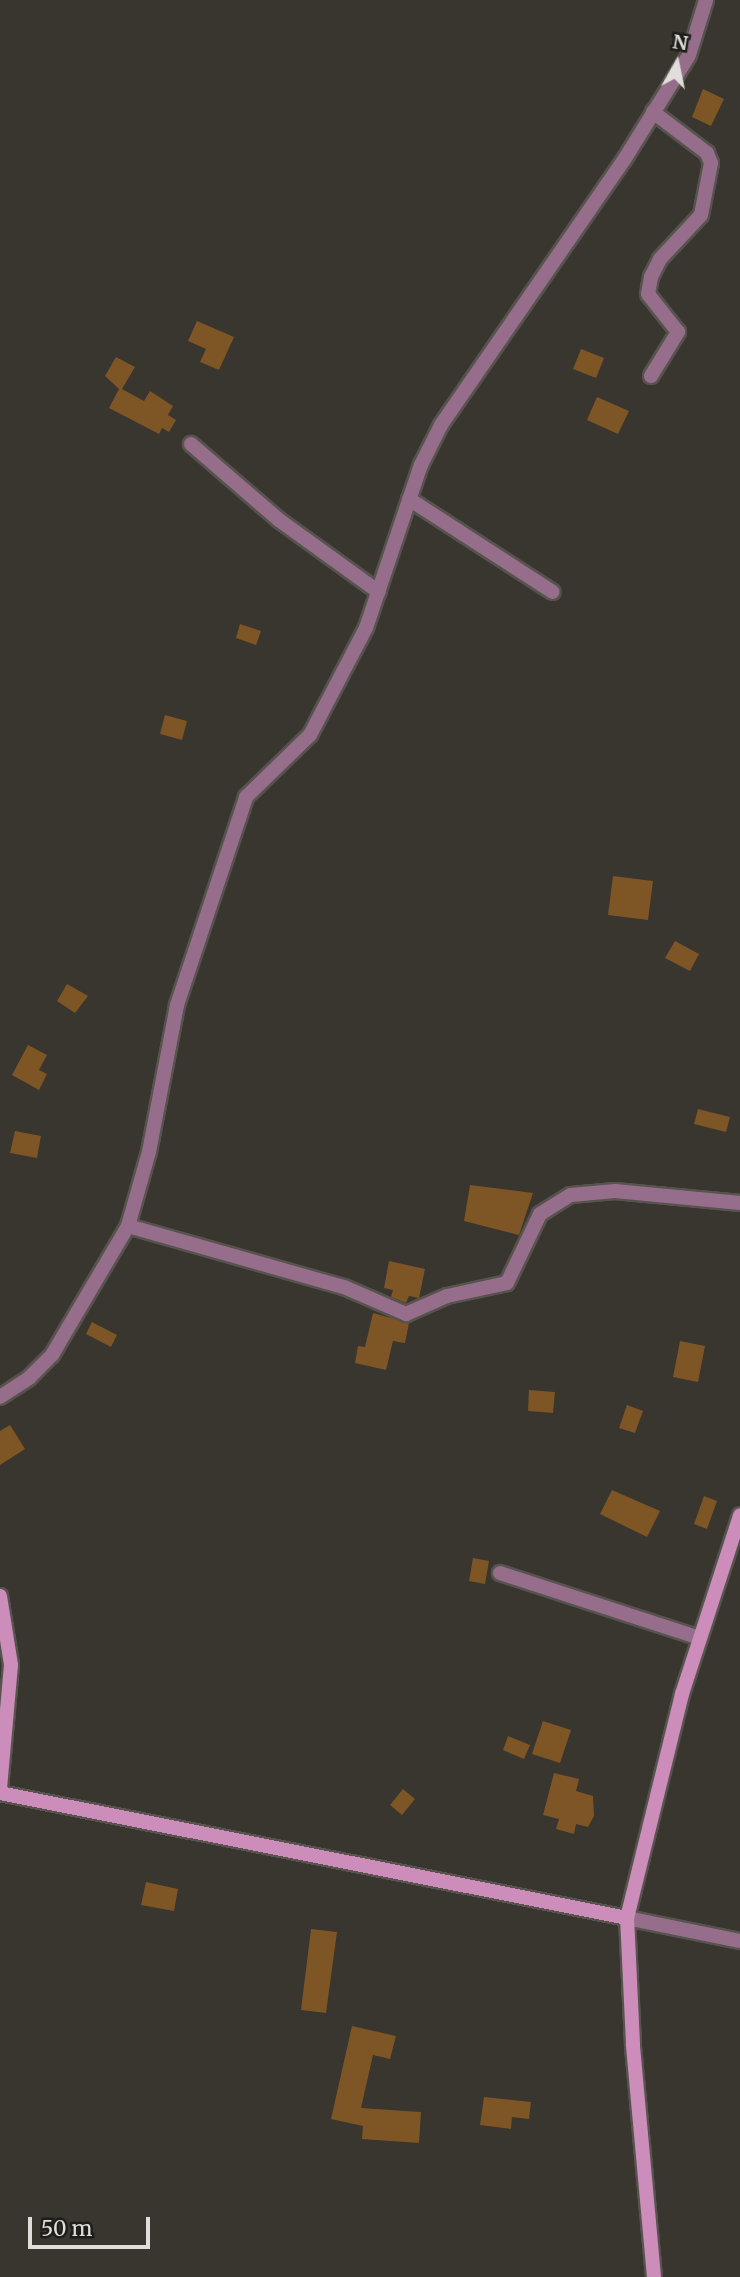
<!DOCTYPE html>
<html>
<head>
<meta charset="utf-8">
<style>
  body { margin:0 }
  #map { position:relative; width:740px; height:2277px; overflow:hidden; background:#39352f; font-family:Merriweather,serif }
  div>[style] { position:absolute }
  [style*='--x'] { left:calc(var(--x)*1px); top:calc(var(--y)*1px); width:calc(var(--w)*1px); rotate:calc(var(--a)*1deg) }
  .building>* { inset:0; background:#7e5525 }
  .roads { filter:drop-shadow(2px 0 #57534e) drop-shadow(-2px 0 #57534e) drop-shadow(0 2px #57534e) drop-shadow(0 -2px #57534e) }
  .street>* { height:14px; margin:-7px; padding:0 7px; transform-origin:7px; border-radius:7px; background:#966e8b }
  .secondary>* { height:14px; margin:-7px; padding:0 7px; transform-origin:7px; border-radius:7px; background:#cc8dbb }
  span { translate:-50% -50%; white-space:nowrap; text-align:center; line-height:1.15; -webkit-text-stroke:5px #1f1d1a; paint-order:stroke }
  .north { position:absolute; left:642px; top:28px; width:70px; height:70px; -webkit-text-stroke:5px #1f1d1a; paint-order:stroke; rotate:9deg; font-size:19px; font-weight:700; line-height:28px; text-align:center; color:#e0ddda }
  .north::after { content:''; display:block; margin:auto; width:24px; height:32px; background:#e0ddda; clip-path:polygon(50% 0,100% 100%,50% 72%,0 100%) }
  .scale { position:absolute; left:28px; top:2217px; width:122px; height:32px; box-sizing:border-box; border:4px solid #e0ddda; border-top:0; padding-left:9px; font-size:21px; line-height:24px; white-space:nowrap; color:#e0ddda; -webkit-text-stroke:5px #1f1d1a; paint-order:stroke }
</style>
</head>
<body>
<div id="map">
  <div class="building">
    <div style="clip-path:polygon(703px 89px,724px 99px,711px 126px,692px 117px)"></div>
    <div style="clip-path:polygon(197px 321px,234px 337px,219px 370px,200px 362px,206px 349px,188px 341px)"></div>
    <div style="clip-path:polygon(581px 349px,604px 358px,596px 378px,573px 369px)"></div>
    <div style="clip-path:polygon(116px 357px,135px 367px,122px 389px,144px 401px,150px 391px,173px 406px,168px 415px,176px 420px,169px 432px,162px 428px,159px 434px,109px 408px,119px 389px,105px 376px)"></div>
    <div style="clip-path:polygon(597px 397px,629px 411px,618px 434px,587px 420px)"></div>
    <div style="clip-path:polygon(240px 624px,261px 631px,256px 645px,236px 638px)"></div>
    <div style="clip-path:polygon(165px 715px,187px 721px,182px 740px,160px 734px)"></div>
    <div style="clip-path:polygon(613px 876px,653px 881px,648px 920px,608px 915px)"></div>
    <div style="clip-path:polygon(675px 941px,699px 954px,690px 971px,665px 958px)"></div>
    <div style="clip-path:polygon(67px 984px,88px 996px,75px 1013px,57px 1001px)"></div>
    <div style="clip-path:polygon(28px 1045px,47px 1055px,39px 1070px,47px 1074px,39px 1090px,12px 1075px)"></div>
    <div style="clip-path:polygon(698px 1109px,730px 1117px,726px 1132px,694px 1124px)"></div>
    <div style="clip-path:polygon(15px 1131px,41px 1136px,37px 1158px,10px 1153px)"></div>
    <div style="clip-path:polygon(470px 1185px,533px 1193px,519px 1235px,464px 1221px)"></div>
    <div style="clip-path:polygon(389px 1261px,425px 1269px,419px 1298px,409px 1296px,406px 1303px,391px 1297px,393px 1290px,384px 1288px)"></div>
    <div style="clip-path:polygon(373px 1313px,409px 1323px,405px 1343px,393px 1341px,386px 1370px,355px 1363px,358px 1346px,365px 1347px)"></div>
    <div style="clip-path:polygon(92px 1322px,117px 1335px,111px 1347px,86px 1334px)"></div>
    <div style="clip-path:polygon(680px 1341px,705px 1346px,698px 1382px,673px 1377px)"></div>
    <div style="clip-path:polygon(529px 1390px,555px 1392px,553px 1413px,528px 1411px)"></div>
    <div style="clip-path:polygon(627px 1405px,643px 1411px,635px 1433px,619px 1428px)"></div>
    <div style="clip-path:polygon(10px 1425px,25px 1449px,0 1465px,0 1431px)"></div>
    <div style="clip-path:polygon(612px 1490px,660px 1511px,647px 1537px,600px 1514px)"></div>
    <div style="clip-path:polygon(704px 1496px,717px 1501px,707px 1529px,694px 1524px)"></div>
    <div style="clip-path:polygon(473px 1558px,489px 1561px,485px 1584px,469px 1581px)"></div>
    <div style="clip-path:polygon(543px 1721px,571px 1730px,560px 1763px,532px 1754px)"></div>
    <div style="clip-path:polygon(508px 1736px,530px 1745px,524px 1759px,503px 1750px)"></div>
    <div style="clip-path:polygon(554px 1773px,579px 1779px,576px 1791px,593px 1796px,594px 1816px,588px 1827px,576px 1824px,574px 1834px,556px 1829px,559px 1819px,543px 1815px)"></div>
    <div style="clip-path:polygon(403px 1789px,415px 1799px,402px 1815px,390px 1805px)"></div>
    <div style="clip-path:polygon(146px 1882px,178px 1889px,174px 1911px,141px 1905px)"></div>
    <div style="clip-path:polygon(311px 1929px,337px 1932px,326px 2013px,301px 2010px)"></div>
    <div style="clip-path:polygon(352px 2026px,396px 2036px,390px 2059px,373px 2055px,361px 2108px,421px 2112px,419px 2143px,362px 2139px,363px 2126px,331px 2119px)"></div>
    <div style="clip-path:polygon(484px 2097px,531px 2102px,529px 2119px,512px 2117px,511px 2129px,480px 2125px)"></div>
  </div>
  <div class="roads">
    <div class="street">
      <div style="--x:651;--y:376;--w:52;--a:-58.5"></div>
      <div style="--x:678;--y:332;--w:48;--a:-128.3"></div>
      <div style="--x:648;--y:294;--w:17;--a:-80"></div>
      <div style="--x:651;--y:277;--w:20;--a:-63"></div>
      <div style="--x:660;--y:259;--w:60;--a:-47"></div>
      <div style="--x:701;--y:215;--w:53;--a:-79.1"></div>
      <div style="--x:711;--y:163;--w:11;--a:-112"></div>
      <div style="--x:707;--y:153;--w:68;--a:-142.8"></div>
      <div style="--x:191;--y:444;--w:116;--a:40.8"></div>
      <div style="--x:279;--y:520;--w:123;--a:35.8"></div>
      <div style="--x:409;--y:499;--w:171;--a:32.9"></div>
      <div style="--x:128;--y:1226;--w:224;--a:15.8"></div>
      <div style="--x:344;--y:1287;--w:68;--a:23.5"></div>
      <div style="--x:406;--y:1314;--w:45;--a:-23.7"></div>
      <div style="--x:447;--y:1296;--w:61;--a:-12.2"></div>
      <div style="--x:507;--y:1283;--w:76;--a:-64.4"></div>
      <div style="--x:540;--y:1214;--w:36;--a:-32"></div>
      <div style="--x:571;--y:1195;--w:44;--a:-5.2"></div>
      <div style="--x:615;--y:1191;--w:126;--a:5.5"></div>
      <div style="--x:0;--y:1397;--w:35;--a:-33"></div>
      <div style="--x:29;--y:1378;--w:33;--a:-45"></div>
      <div style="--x:52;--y:1355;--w:150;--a:-59.5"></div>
      <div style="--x:128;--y:1226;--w:77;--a:-74.2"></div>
      <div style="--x:149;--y:1152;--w:150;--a:-79.2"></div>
      <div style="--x:177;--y:1005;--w:219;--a:-71.6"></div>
      <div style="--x:246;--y:797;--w:89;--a:-44.1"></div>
      <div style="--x:310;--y:735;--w:121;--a:-62.4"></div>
      <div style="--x:366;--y:628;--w:172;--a:-71.4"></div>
      <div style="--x:421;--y:465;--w:45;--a:-63.4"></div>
      <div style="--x:441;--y:425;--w:322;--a:-55.4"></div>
      <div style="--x:624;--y:160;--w:123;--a:-58.2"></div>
      <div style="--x:689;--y:55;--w:58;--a:-72.8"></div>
      <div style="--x:500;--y:1573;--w:210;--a:18"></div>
      <div style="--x:627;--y:1918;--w:115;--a:11.5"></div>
    </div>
    <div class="secondary">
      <div style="--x:0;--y:1596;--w:70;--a:80.9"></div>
      <div style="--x:11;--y:1665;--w:123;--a:95.1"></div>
      <div style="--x:0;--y:1793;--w:639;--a:11.27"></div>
      <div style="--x:654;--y:2277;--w:234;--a:-95.2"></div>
      <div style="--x:633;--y:2044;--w:126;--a:-92.7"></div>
      <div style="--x:627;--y:1918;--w:231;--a:-76.2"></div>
      <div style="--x:682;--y:1694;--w:188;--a:-72"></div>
    </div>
  </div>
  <div class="north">N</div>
  <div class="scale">50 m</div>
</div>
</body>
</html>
